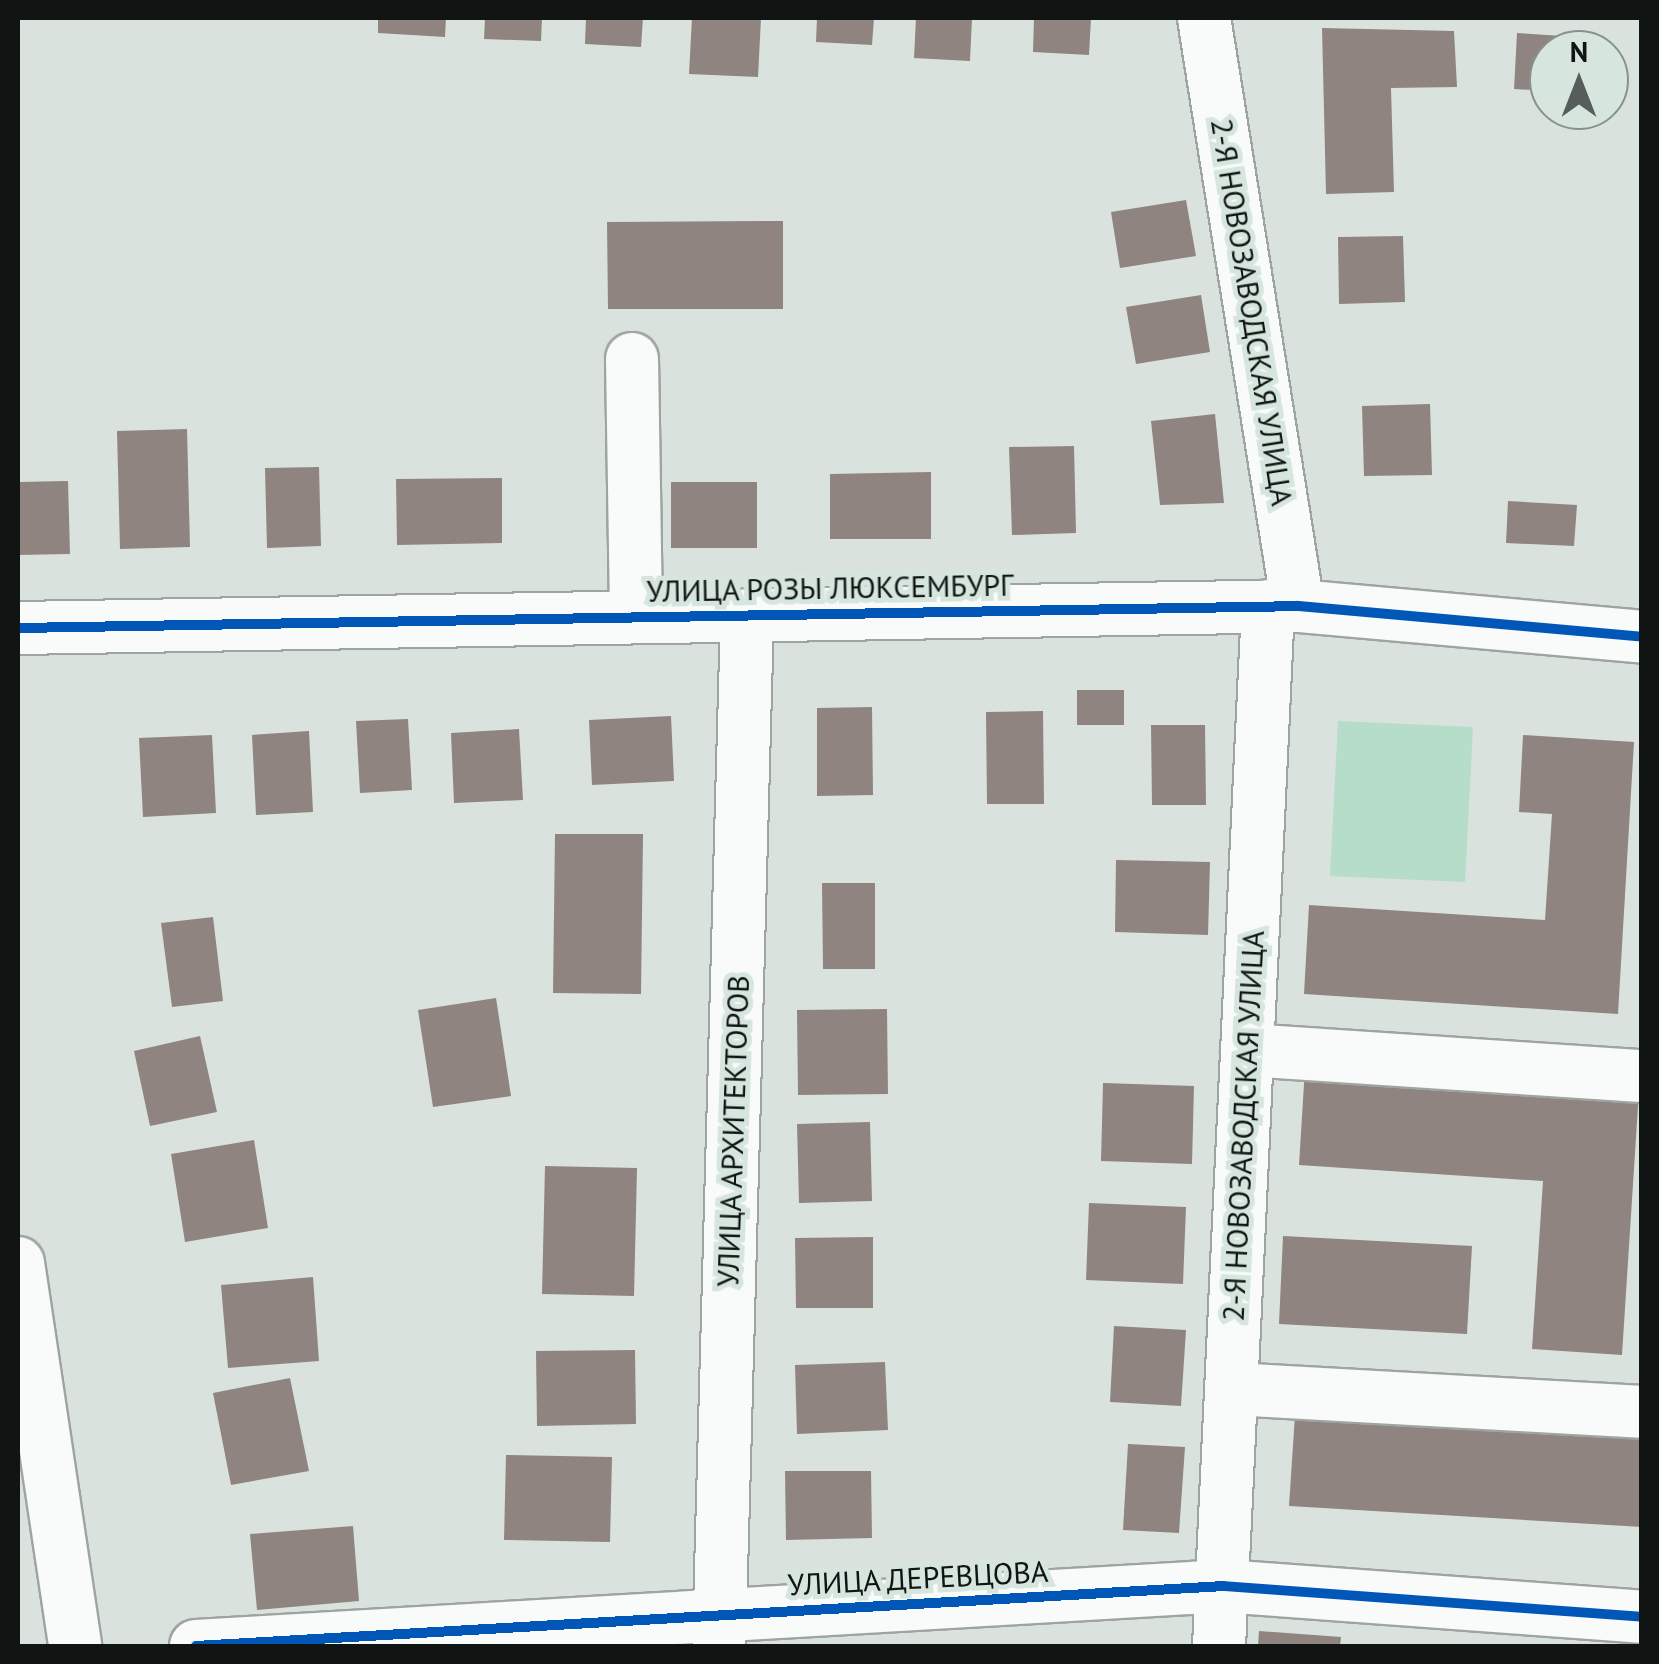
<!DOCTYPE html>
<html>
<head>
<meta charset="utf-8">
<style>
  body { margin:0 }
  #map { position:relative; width:1659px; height:1664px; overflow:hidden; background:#dae2de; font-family:"PT Sans",sans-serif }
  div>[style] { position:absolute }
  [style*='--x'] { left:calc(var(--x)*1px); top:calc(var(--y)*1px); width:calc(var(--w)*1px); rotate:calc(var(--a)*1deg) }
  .green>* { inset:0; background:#b6dcca }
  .building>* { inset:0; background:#8f8480 }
  .roads { filter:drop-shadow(2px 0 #9ea4a1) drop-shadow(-2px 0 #9ea4a1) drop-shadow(0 2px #9ea4a1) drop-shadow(0 -2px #9ea4a1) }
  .minor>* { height:52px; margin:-26px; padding:0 26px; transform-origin:26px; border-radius:26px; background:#f9fbfa }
  .cycleway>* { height:10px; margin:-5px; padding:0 5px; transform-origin:5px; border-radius:5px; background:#0057b8 }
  span { translate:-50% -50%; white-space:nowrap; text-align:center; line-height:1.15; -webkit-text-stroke:10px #d6e6de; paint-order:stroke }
  .street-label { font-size:30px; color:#101513 }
  .frame { position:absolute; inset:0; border:20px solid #101513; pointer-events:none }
  .north { position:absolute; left:1529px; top:30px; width:100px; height:100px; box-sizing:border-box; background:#d6e6de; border:2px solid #87928d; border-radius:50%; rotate:0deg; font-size:28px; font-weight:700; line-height:40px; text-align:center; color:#101513 }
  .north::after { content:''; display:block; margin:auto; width:35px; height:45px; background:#575d5a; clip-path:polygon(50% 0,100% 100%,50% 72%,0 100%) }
</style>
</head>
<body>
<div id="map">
  <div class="green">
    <div style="clip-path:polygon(1338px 721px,1473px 727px,1465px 882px,1330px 876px)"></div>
  </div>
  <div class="building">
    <div style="clip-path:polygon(378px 18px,446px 18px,445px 37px,378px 33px)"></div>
    <div style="clip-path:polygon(485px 18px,542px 18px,541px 41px,484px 39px)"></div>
    <div style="clip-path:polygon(586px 18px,643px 18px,641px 47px,585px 44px)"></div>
    <div style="clip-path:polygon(692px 18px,761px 18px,758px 77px,689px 74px)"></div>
    <div style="clip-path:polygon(817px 18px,874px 18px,872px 45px,816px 42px)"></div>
    <div style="clip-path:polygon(916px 18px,972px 18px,970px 61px,914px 58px)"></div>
    <div style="clip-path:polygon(1034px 18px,1091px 18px,1089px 55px,1033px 52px)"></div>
    <div style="clip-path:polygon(1322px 28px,1454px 31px,1457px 87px,1391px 88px,1394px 192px,1326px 194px)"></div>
    <div style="clip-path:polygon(1517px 33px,1593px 38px,1593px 50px,1549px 50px,1549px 91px,1514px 89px)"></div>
    <div style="clip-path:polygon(1186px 200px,1196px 256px,1120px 268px,1111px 212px)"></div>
    <div style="clip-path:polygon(783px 221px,783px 309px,608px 309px,607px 222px)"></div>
    <div style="clip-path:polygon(1403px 236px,1405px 302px,1339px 304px,1338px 237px)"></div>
    <div style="clip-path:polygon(1201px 295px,1210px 352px,1136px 364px,1126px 307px)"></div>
    <div style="clip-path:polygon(1430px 404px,1432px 475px,1364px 476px,1362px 406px)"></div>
    <div style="clip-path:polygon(1215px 414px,1224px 503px,1160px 505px,1151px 421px)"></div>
    <div style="clip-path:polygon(187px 429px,190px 547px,120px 549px,117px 431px)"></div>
    <div style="clip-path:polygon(1074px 446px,1076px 533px,1012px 535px,1009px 447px)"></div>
    <div style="clip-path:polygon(319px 467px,321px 546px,267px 548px,265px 468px)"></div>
    <div style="clip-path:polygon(931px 472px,931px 539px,830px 539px,830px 474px)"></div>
    <div style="clip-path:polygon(502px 478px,502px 543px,397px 545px,396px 479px)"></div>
    <div style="clip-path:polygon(68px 481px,70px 554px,18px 555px,18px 482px)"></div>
    <div style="clip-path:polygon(671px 482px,757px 482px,757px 548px,671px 548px)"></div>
    <div style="clip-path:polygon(1508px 501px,1577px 505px,1574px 546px,1506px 543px)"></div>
    <div style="clip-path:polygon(1077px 690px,1124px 690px,1124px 725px,1077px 725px)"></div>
    <div style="clip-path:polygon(872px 707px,873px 795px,817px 796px,817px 708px)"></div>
    <div style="clip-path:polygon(1043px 711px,1044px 804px,987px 804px,986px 712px)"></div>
    <div style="clip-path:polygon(671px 716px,674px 781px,592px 785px,589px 720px)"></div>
    <div style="clip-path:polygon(408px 719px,412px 790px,360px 793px,356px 721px)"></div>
    <div style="clip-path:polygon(1151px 725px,1205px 725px,1206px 805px,1152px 805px)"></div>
    <div style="clip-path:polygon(519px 729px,523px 800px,454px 803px,451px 733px)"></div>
    <div style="clip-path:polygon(309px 731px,313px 812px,256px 815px,252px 735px)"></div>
    <div style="clip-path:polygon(212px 735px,216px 813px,143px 817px,139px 738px)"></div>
    <div style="clip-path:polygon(1523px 735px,1634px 742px,1618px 1014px,1304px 994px,1309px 905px,1545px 920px,1552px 814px,1519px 812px)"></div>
    <div style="clip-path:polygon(555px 834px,643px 834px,641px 994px,553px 993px)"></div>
    <div style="clip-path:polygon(1116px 860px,1210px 862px,1208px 935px,1115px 932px)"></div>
    <div style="clip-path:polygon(822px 883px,875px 883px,875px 969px,823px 969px)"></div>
    <div style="clip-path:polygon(213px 917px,223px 1001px,172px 1007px,161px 923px)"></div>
    <div style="clip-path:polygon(496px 998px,511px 1096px,433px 1107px,418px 1010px)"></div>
    <div style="clip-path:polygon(887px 1009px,888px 1094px,798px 1095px,797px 1010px)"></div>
    <div style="clip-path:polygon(200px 1036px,217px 1112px,150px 1126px,134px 1051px)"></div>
    <div style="clip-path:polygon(1305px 1068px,1639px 1091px,1622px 1355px,1532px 1349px,1543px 1181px,1299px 1165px)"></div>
    <div style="clip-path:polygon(1103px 1083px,1194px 1086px,1192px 1164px,1101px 1161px)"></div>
    <div style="clip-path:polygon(870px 1122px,872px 1201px,799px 1203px,797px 1124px)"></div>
    <div style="clip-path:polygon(254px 1140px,268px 1228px,185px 1242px,171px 1154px)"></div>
    <div style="clip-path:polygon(545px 1166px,637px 1168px,634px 1296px,542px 1294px)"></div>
    <div style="clip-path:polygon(1089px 1203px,1186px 1207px,1183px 1284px,1086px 1280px)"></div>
    <div style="clip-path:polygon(1283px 1236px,1472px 1246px,1467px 1334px,1279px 1324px)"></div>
    <div style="clip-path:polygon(873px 1237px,873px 1308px,796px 1308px,795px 1238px)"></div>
    <div style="clip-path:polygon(313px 1277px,319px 1361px,228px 1368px,221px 1285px)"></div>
    <div style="clip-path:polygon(1114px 1326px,1186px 1330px,1181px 1406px,1110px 1402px)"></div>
    <div style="clip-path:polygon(635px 1350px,636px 1424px,537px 1426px,536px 1351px)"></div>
    <div style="clip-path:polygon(885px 1362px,888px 1430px,797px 1434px,795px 1365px)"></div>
    <div style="clip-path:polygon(290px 1378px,309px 1471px,231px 1485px,213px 1393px)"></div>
    <div style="clip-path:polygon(1295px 1415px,1642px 1436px,1642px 1527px,1289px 1506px)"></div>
    <div style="clip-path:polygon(1128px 1444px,1185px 1447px,1179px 1533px,1123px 1530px)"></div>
    <div style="clip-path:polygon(506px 1455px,612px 1457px,610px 1542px,504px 1540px)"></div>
    <div style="clip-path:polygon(785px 1471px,871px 1471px,872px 1538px,786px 1540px)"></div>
    <div style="clip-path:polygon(353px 1526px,359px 1601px,257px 1610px,250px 1534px)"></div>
    <div style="clip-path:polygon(1259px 1631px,1341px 1637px,1340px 1646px,1258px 1646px)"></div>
  </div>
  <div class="roads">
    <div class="minor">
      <div style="--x:1204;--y:18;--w:595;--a:80.92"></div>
      <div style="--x:632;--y:359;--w:258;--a:89.1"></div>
      <div style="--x:18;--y:628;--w:1280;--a:-0.98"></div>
      <div style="--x:1298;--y:606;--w:345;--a:5.1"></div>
      <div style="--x:1247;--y:1050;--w:396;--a:3.8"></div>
      <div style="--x:18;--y:1263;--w:387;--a:81.5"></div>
      <div style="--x:1232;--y:1389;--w:411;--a:3.2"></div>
      <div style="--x:196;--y:1646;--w:1029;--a:-3.34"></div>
      <div style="--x:1223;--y:1586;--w:420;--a:4.2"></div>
      <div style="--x:719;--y:1646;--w:1031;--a:-88.44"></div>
      <div style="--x:1219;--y:1646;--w:1041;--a:-87.3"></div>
    </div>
  </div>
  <div class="cycleway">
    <div style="--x:18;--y:628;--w:1280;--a:-0.98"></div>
    <div style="--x:1298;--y:606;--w:345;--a:5.1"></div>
    <div style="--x:196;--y:1646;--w:1029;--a:-3.34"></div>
    <div style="--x:1223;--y:1586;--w:420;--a:4.2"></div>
  </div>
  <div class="street-label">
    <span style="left:1252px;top:312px;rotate:81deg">2-Я НОВОЗАВОДСКАЯ УЛИЦА</span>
    <span style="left:830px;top:588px;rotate:-1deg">УЛИЦА РОЗЫ ЛЮКСЕМБУРГ</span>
    <span style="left:1243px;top:1126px;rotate:-87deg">2-Я НОВОЗАВОДСКАЯ УЛИЦА</span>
    <span style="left:733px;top:1131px;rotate:-88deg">УЛИЦА АРХИТЕКТОРОВ</span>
    <span style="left:918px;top:1578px;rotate:-3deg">УЛИЦА ДЕРЕВЦОВА</span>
  </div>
  <div class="frame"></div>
  <div class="north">N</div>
</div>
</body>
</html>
